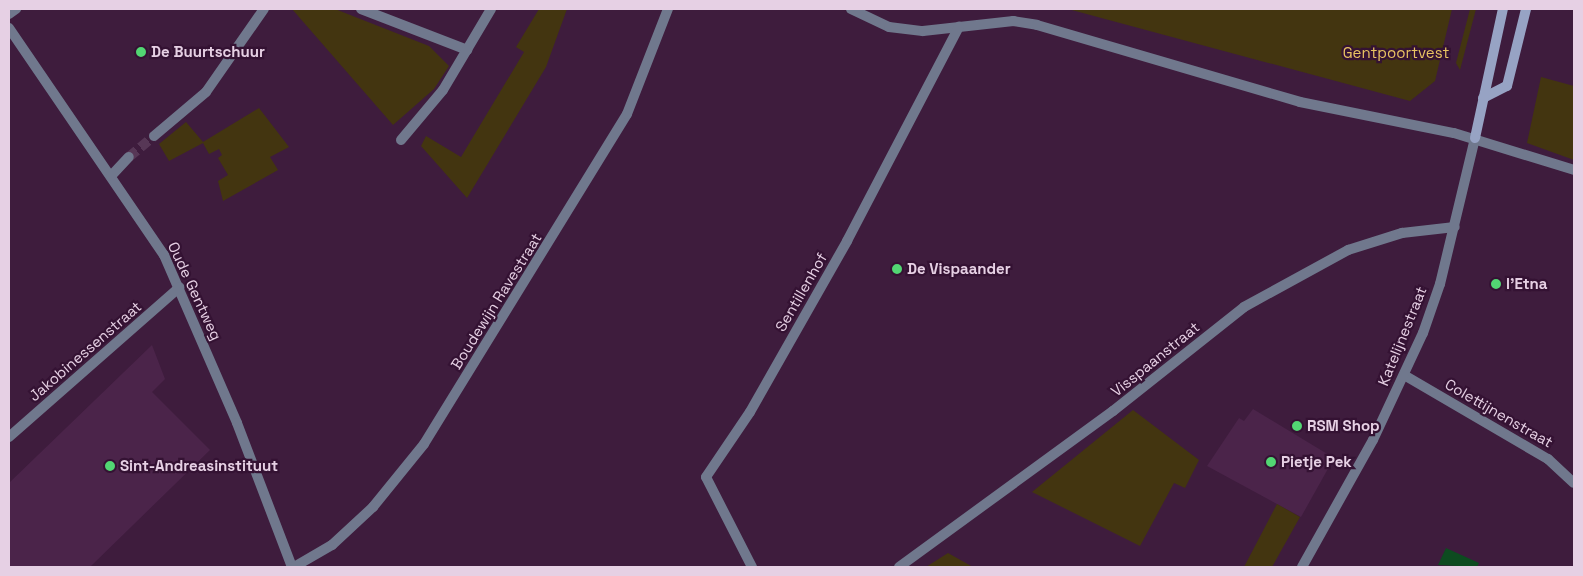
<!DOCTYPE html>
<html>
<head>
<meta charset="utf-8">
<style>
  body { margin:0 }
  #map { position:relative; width:1583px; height:576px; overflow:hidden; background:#3e1c3d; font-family:"Space Grotesk",sans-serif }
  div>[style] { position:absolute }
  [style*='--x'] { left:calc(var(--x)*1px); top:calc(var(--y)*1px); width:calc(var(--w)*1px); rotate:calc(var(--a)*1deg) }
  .built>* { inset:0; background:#4b244a }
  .green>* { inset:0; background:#433510 }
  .water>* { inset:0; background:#0d4b20 }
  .street-tunnel>* { height:10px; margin-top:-5px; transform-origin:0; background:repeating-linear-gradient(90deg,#573756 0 10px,transparent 0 15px) }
  .street>* { height:10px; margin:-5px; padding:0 5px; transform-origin:5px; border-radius:5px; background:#70788d }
  .secondary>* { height:10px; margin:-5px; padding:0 5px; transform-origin:5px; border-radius:5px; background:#97a3c4 }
  .dots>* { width:14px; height:14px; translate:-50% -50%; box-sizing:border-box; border:2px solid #341233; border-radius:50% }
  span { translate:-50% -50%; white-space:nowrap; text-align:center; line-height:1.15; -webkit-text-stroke:4.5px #341233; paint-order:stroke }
  .poi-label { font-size:15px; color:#e6d0e4; font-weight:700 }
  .left { translate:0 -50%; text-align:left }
  .park-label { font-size:15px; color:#e9c462 }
  .street-label { font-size:15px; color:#e6d0e4 }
  .frame { position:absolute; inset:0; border:10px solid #e6d0e4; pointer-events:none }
</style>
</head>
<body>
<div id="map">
  <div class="built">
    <div style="clip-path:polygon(152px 345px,165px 379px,152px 392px,210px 450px,90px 567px,9px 567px,10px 482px)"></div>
    <div style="clip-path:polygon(1253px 409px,1334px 458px,1301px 517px,1207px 466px,1239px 418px,1244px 421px)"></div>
  </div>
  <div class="green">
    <div style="clip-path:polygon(292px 9px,335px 9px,429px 46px,449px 66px,434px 89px,393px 125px)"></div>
    <div style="clip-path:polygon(539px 9px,567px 9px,546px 67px,467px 198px,421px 146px,426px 136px,461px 157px,524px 52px,516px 47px)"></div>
    <div style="clip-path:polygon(1068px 9px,1452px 9px,1435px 81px,1410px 101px)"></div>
    <div style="clip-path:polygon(1470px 9px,1476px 9px,1460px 70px,1456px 63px)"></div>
    <div style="clip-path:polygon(1541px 77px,1574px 86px,1574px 160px,1527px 143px)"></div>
    <div style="clip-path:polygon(259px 108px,289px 147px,270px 157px,278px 170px,223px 201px,218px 181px,228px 175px,218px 158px,222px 155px,219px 149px,209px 154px,203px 143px,169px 161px,159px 144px,186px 122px,203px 142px)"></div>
    <div style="clip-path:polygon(1133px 410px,1199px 460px,1185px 488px,1174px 483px,1140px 546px,1032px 492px)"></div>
    <div style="clip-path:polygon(1277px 504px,1300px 517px,1272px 567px,1244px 567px)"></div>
    <div style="clip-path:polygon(948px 553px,973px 567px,974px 567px,926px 567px)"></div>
  </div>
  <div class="water">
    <div style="clip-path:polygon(1446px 548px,1479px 563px,1477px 567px,1438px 565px)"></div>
  </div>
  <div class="street-tunnel">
    <div style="--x:129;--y:157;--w:33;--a:-40"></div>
  </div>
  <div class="street">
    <div style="--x:361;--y:9;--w:114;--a:21.1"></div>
    <div style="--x:851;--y:9;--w:42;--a:25.3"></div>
    <div style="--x:889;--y:27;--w:34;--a:7"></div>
    <div style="--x:923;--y:31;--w:91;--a:-6.3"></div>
    <div style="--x:1013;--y:21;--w:24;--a:9"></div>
    <div style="--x:1037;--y:25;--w:274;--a:16.3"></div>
    <div style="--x:1300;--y:102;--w:157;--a:11.4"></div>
    <div style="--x:1454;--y:133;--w:126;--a:17.1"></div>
    <div style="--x:9;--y:14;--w:9;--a:-36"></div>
    <div style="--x:9;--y:28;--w:275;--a:55.7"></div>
    <div style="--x:164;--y:255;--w:183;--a:66.5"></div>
    <div style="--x:237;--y:423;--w:154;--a:69.1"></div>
    <div style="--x:154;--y:136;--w:68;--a:-40.2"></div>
    <div style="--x:206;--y:92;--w:101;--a:-55.1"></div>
    <div style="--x:401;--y:140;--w:65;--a:-50"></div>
    <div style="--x:443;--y:90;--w:94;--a:-59.3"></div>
    <div style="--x:111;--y:176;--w:26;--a:-47"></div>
    <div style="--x:1404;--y:375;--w:167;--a:30.3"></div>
    <div style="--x:1548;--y:459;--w:35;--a:43"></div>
    <div style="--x:9;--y:437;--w:227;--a:-41.3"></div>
    <div style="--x:294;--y:567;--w:44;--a:-30.1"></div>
    <div style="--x:332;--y:545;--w:56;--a:-42.8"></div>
    <div style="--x:373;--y:507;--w:81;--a:-51"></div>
    <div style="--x:424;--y:444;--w:387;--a:-58.4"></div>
    <div style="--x:627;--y:114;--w:113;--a:-68.7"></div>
    <div style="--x:752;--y:567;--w:101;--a:-117.1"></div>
    <div style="--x:706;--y:477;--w:78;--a:-55.9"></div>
    <div style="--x:750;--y:412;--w:197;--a:-60.4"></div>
    <div style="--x:847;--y:241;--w:242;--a:-62.4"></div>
    <div style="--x:899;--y:567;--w:265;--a:-36.1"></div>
    <div style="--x:1113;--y:411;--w:167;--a:-38.4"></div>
    <div style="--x:1244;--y:307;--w:119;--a:-28.7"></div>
    <div style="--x:1348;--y:250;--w:57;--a:-17.5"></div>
    <div style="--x:1402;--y:233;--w:53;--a:-6.5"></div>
    <div style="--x:1302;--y:567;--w:145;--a:-60.8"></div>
    <div style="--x:1373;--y:440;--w:118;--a:-65"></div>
    <div style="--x:1423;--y:333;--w:52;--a:-70.9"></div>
    <div style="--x:1440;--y:284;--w:150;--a:-76.5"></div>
  </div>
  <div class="secondary">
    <div style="--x:1483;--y:98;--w:27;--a:-27"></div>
    <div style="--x:1507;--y:86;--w:79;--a:-76.1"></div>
    <div style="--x:1475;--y:138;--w:132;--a:-77.8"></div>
  </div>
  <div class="dots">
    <div style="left:141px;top:52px;background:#52d673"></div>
    <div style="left:897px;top:269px;background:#52d673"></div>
    <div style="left:1496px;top:284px;background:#52d673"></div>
    <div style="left:1297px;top:426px;background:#52d673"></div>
    <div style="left:1271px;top:462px;background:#52d673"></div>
    <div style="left:110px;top:466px;background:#52d673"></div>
  </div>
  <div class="poi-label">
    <span class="left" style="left:151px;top:52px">De Buurtschuur</span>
    <span class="left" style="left:907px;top:269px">De Vispaander</span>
    <span class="left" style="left:1506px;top:284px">l'Etna</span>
    <span class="left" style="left:1307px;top:426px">RSM Shop</span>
    <span class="left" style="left:1281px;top:462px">Pietje Pek</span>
    <span class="left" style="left:120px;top:466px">Sint-Andreasinstituut</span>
  </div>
  <div class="park-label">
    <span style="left:1396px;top:53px">Gentpoortvest</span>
  </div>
  <div class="street-label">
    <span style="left:195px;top:291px;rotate:65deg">Oude Gentweg</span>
    <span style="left:801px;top:292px;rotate:-60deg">Sentillenhof</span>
    <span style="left:496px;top:301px;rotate:-58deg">Boudewijn Ravestraat</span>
    <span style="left:1402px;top:336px;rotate:-68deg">Katelijnestraat</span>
    <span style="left:85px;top:351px;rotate:-41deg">Jakobinessenstraat</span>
    <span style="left:1155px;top:359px;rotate:-39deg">Visspaanstraat</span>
    <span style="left:1499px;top:413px;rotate:30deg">Colettijnenstraat</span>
  </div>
  <div class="frame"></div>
</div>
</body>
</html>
